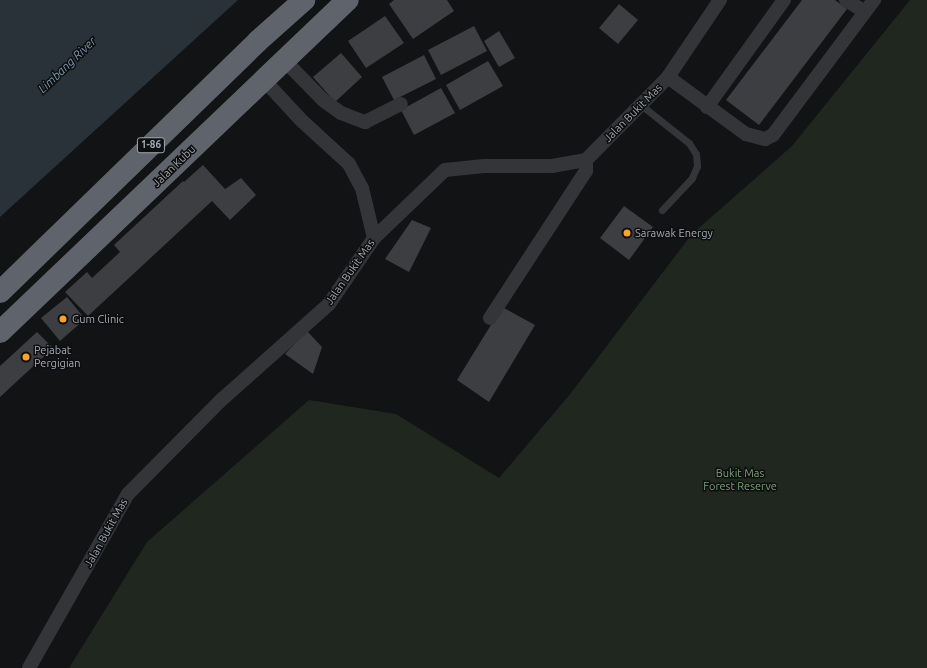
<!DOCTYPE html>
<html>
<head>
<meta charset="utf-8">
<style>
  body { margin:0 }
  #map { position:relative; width:927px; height:668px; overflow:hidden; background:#121314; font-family:Ubuntu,sans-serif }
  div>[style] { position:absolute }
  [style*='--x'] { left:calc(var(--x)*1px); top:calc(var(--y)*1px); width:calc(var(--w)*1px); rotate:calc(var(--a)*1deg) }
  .green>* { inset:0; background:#1f271f }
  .water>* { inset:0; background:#283238 }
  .building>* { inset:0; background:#3c3e41 }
  .lane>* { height:7px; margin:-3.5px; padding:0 3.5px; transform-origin:3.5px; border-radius:3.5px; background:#333539 }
  .street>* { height:14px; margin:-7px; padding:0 7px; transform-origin:7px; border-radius:7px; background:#333539 }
  .highway>* { height:22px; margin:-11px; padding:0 11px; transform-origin:11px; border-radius:11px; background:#5f636b }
  .dots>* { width:11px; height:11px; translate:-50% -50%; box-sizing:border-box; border:2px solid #0e0e0f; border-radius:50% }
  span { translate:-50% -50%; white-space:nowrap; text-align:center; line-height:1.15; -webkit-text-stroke:3px #0e0e0f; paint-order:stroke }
  .shield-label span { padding:1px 3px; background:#0e0e0f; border:1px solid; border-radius:3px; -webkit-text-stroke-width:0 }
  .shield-label { font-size:10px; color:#a3aab5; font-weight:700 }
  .street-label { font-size:11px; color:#a3aab5 }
  .poi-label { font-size:11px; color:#a3aab5 }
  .left { translate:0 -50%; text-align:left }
  .park-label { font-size:11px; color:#79a279 }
  .water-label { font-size:12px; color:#789bb3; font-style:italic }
</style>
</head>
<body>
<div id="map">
  <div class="green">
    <div style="clip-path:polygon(910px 0,927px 0,927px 668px,69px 668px,147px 542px,309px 400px,396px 414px,499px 478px,571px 393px,692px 234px,792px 146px)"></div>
  </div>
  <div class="water">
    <div style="clip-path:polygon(0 0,238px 0,0 217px)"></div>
  </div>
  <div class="building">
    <div style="clip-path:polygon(394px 0,447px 0,454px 11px,413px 39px,389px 4px)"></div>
    <div style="clip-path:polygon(802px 0,835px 0,847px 9px,759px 125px,726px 100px)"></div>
    <div style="clip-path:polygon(619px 4px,638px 20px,618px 44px,599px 28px)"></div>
    <div style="clip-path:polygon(385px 16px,404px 43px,366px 68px,348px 41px)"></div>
    <div style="clip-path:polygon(474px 26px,487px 51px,441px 75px,428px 50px)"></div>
    <div style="clip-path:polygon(499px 31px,515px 58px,499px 67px,484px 41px)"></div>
    <div style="clip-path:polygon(341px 53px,362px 77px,335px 102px,313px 77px)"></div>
    <div style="clip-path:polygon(424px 55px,436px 79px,394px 100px,382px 77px)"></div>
    <div style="clip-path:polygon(488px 61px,503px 86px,460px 110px,446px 85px)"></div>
    <div style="clip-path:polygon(441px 88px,455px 113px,414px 135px,401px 110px)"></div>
    <div style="clip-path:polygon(203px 165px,225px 189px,241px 178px,256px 195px,230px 220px,212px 201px,88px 316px,65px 292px,87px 272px,92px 278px,120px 252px,114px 245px,183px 181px,184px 182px)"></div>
    <div style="clip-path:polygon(624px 206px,653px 227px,629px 260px,600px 238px)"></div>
    <div style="clip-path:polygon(412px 220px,431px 228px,409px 272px,385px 259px)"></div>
    <div style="clip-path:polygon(67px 297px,85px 319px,60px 341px,41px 318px)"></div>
    <div style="clip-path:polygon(502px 307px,535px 325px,489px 402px,457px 380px)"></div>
    <div style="clip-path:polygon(307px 331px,322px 347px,313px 374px,285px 354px)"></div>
    <div style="clip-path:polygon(37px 332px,53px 348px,0 397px,0 366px)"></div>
  </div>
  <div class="lane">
    <div style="--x:641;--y:105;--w:61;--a:38.4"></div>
    <div style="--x:689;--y:143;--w:13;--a:58"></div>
    <div style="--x:696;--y:154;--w:12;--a:85"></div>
    <div style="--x:697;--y:166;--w:13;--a:113"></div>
    <div style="--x:692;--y:178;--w:44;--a:133.2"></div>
  </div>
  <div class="street">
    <div style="--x:846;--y:0;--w:22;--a:32"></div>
    <div style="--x:285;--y:61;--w:54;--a:45.7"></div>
    <div style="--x:323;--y:100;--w:22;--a:36"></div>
    <div style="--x:341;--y:113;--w:26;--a:21"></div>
    <div style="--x:365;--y:122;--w:40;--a:-26.6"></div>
    <div style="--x:668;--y:77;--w:97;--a:36.2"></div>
    <div style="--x:746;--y:134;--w:20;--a:15"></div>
    <div style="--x:765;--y:139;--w:9;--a:-27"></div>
    <div style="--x:773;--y:135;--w:169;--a:-53.2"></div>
    <div style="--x:264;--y:80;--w:54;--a:47.2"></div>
    <div style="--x:301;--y:120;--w:65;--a:42.5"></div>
    <div style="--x:349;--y:164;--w:27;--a:62"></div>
    <div style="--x:362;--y:188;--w:51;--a:76.5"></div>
    <div style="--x:707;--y:107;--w:132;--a:-54.3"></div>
    <div style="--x:490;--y:318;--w:176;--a:-56.9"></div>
    <div style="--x:586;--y:171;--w:11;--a:-90"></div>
    <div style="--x:29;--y:668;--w:200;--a:-60.4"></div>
    <div style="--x:128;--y:494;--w:129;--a:-45.3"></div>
    <div style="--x:219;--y:402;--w:147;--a:-41.7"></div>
    <div style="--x:329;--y:304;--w:80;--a:-55.7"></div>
    <div style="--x:374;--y:238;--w:98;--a:-43.8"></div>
    <div style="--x:445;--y:170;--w:39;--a:-6"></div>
    <div style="--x:484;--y:166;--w:68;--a:0"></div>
    <div style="--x:552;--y:166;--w:35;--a:-10"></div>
    <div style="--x:586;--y:160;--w:117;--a:-45.3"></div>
    <div style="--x:668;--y:77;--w:93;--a:-56"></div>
  </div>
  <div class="highway">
    <div style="--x:0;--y:292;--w:360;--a:-44.2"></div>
    <div style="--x:258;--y:41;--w:62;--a:-41.7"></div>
    <div style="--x:0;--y:332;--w:481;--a:-43.7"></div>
  </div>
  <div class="dots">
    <div style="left:627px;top:233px;background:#faa425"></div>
    <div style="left:63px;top:319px;background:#faa425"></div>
    <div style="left:26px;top:357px;background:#faa425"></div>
  </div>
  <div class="shield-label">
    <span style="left:151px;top:145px">1-86</span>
  </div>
  <div class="street-label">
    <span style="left:633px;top:113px;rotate:-45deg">Jalan Bukit Mas</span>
    <span style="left:174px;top:166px;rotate:-44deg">Jalan Kubu</span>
    <span style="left:350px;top:272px;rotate:-55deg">Jalan Bukit Mas</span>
    <span style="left:106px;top:533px;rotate:-61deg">Jalan Bukit Mas</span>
  </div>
  <div class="poi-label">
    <span class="left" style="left:635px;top:233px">Sarawak Energy</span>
    <span class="left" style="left:72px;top:319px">Gum Clinic</span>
    <span class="left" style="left:34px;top:357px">Pejabat<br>Pergigian</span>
  </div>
  <div class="park-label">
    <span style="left:740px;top:480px">Bukit Mas<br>Forest Reserve</span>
  </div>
  <div class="water-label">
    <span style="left:67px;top:65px;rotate:-44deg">Limbang River</span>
  </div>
</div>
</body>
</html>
